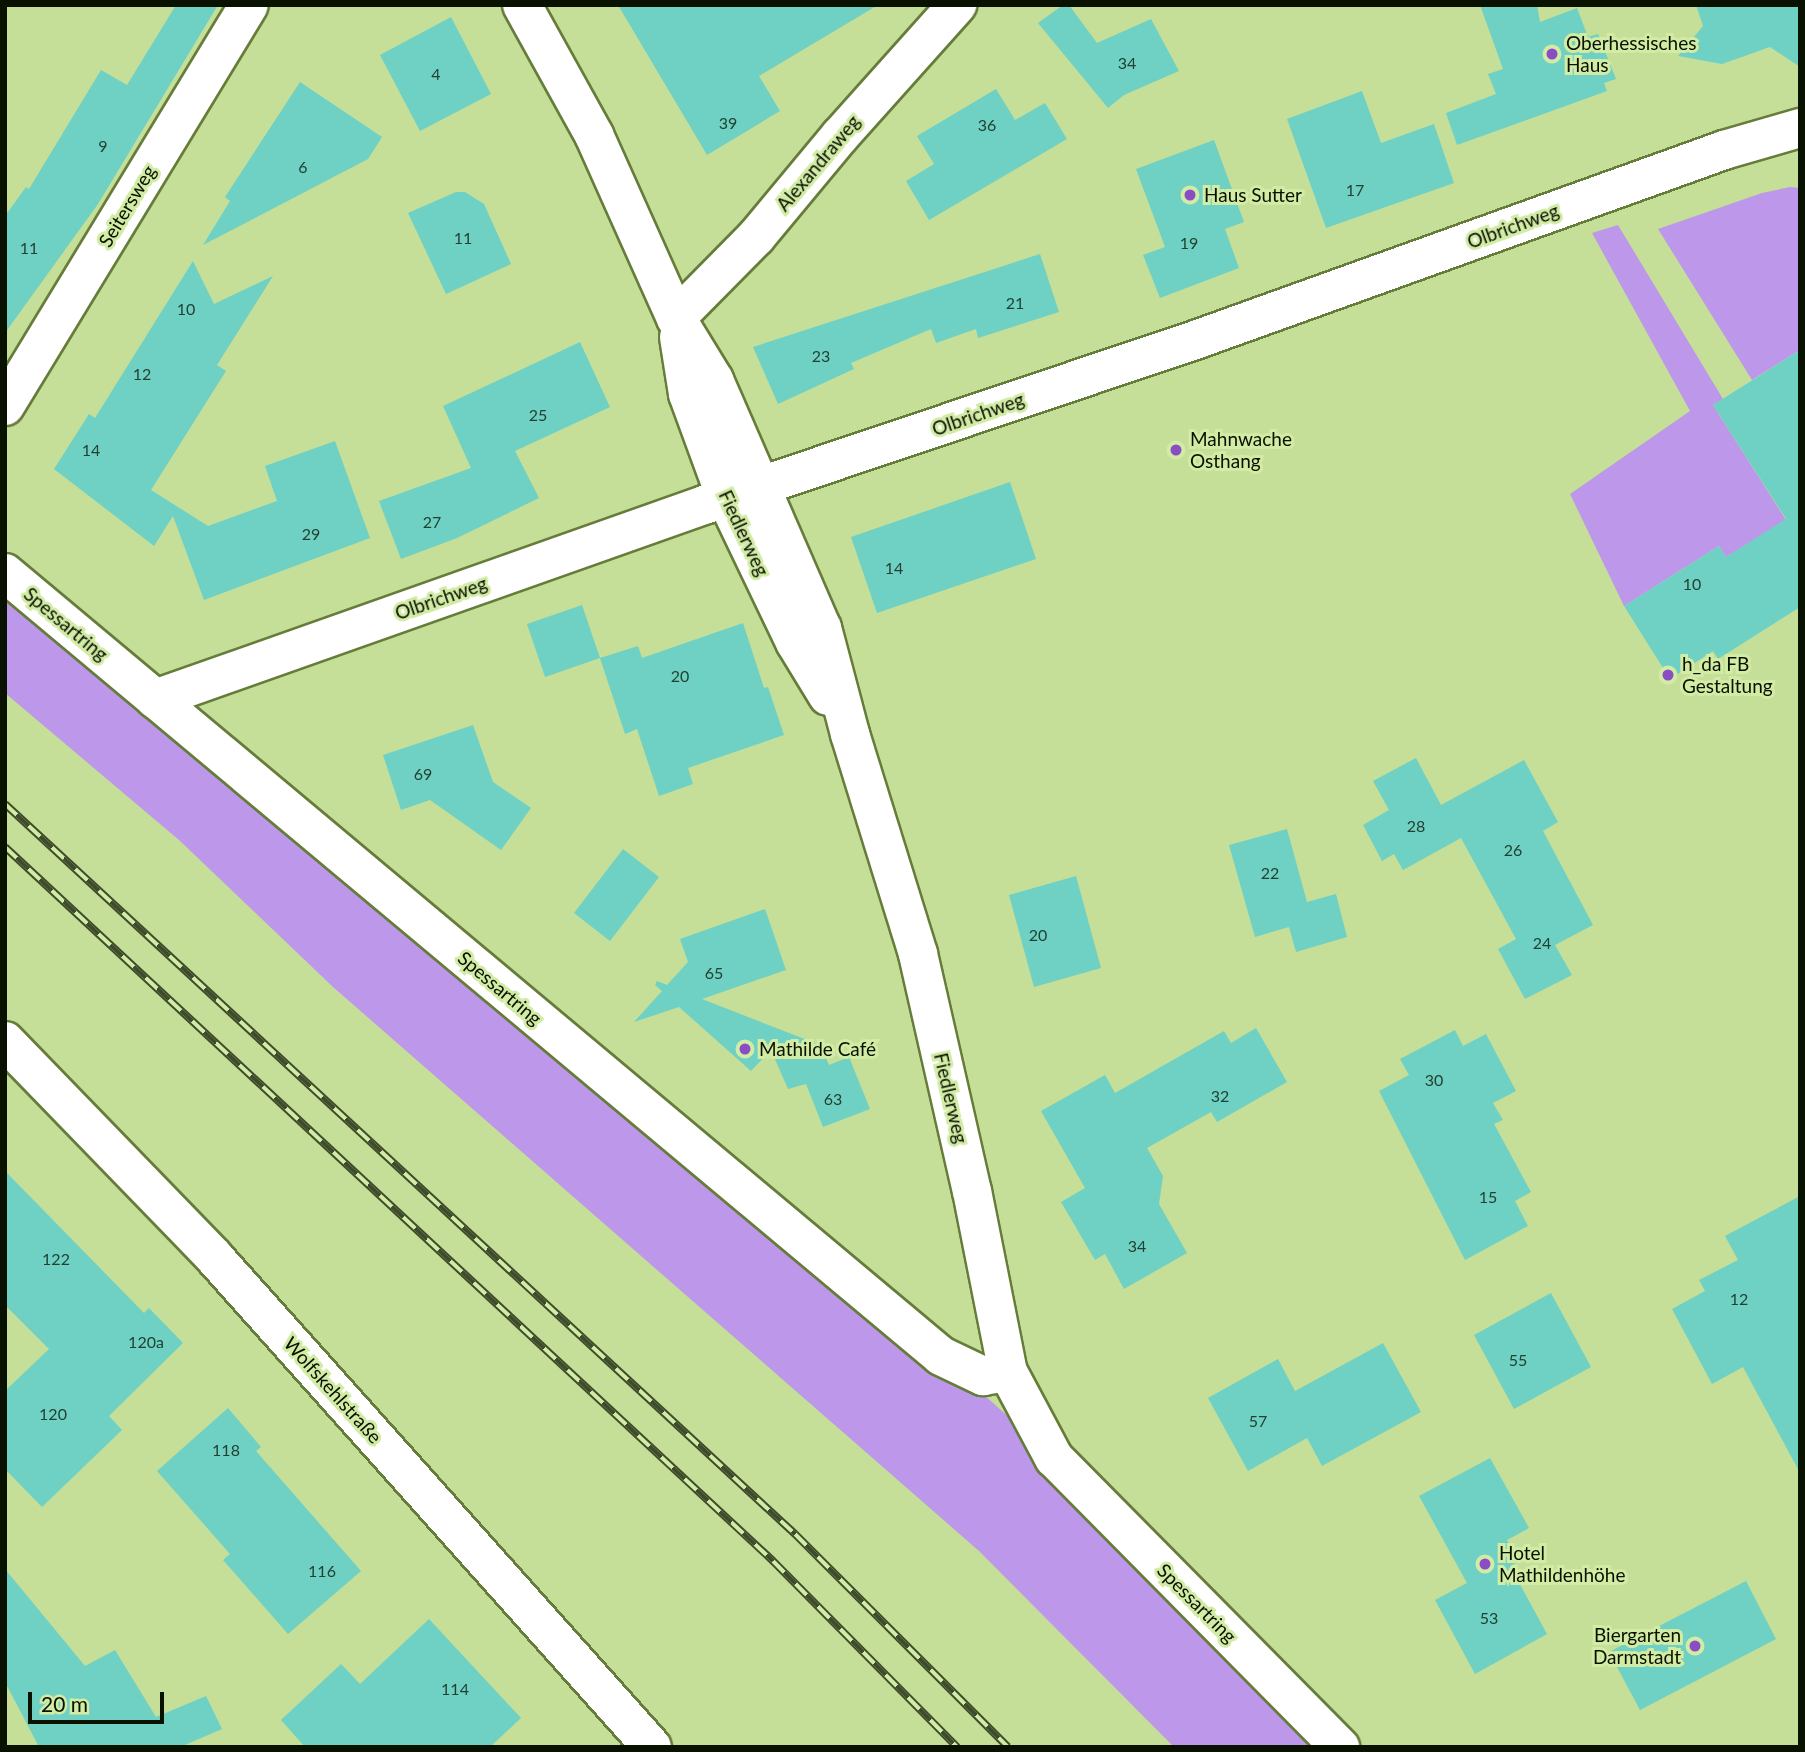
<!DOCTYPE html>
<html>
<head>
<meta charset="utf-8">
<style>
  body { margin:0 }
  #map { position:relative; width:1805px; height:1752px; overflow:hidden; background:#c5de98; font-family:Lato,sans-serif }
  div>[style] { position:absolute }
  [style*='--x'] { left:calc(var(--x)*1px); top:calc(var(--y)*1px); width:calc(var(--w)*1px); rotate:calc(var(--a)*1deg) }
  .green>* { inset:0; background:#bd98ea }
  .building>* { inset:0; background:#6ed1c4 }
  .roads { filter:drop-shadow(2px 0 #667c3a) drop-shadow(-2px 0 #667c3a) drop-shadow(0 2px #667c3a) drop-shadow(0 -2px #667c3a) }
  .minor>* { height:38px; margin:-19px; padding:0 19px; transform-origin:19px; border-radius:19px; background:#fff }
  .secondary>* { height:38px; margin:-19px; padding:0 19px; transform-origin:19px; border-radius:19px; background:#fff }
  .rail>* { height:8px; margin-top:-4px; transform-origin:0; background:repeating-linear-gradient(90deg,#d2eba5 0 16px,#3f4c2b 0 32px); box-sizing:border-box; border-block:2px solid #3f4c2b }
  .dots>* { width:19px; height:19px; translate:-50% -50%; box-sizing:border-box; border:4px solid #d2eba5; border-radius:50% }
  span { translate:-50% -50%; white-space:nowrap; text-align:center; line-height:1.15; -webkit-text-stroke:6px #d2eba5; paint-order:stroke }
  .number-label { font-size:16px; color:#224131 }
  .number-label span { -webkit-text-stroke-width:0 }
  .poi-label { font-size:19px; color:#091100 }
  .left { translate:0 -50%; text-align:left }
  .right { translate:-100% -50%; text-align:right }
  .street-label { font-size:19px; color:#091100 }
  .frame { position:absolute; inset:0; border:7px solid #091100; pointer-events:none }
  .scale { position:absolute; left:28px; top:1692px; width:136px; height:32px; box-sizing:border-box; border:4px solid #091100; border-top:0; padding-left:9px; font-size:21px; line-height:24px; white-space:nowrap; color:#091100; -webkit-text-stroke:5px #d2eba5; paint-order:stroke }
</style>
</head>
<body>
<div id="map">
  <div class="green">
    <div style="clip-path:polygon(1790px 187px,1800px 188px,1800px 350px,1752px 380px,1658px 229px,1762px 193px)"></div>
    <div style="clip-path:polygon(1618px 225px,1723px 399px,1713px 405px,1786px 520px,1726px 557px,1719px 546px,1624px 606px,1570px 494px,1690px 411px,1592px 233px)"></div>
    <div style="clip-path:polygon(5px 573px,941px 1356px,1054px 1458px,1340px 1747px,1174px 1747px,979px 1551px,333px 987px,179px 840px,5px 693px)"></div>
  </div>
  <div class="building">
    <div style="clip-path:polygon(176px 5px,218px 5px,98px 204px,5px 333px,5px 216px,26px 187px,29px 189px,101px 70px,127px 85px)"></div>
    <div style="clip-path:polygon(618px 5px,878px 5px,759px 76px,780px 111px,707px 155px)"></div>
    <div style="clip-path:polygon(1063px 5px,1069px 5px,1097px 43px,1151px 19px,1179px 71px,1124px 95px,1108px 108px,1038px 23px)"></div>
    <div style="clip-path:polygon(1480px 5px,1537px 5px,1540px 22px,1577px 8px,1588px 37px,1598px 34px,1616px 79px,1604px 83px,1607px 91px,1457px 145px,1446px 113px,1496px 94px,1488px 74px,1503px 69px)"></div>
    <div style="clip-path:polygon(1696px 5px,1800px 5px,1800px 67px,1770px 47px,1722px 64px,1678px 56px,1703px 26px)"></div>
    <div style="clip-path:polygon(451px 17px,491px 94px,420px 131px,380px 55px)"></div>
    <div style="clip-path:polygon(300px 82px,382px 137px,368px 159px,203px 245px,230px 201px,225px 197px)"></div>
    <div style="clip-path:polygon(996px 89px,1015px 120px,1045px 103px,1067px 139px,929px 220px,906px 181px,934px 164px,917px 136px)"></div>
    <div style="clip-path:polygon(1362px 91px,1381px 143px,1434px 124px,1454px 183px,1326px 228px,1287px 119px)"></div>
    <div style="clip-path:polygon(1214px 140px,1244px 222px,1225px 229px,1239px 268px,1160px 298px,1143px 255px,1165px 247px,1136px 169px)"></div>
    <div style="clip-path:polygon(456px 192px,465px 192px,484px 204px,511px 264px,446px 294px,408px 213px)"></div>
    <div style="clip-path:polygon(1040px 254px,1059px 312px,978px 338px,976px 329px,936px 343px,931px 329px,851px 363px,854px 369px,778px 404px,753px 347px)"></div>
    <div style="clip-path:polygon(193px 261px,214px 304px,273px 276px,217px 365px,226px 371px,151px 490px,208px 526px,277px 501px,265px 466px,335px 441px,370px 538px,204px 600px,173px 516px,154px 546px,54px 469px,89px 414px,95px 418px)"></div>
    <div style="clip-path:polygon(580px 342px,610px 407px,515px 451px,539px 498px,457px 538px,401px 559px,379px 501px,471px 468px,443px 406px)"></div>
    <div style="clip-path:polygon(1800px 350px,1800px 607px,1718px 659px,1713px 651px,1670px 679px,1624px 606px,1719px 546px,1726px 557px,1786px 519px,1713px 405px)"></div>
    <div style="clip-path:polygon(1010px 482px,1036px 559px,877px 613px,851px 537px)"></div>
    <div style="clip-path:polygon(582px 605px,600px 658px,545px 677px,527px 624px)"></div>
    <div style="clip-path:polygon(743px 623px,764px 688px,768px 687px,784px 735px,688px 768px,693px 784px,659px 796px,637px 729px,625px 734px,600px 658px,638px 646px,642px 658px)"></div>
    <div style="clip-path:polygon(473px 725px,493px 782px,531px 808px,501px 850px,430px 800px,401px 810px,383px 755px)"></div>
    <div style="clip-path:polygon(1416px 758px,1441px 805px,1524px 760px,1558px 822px,1543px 831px,1593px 925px,1555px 945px,1572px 975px,1525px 999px,1498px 949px,1516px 939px,1461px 838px,1403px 870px,1394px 854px,1382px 861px,1363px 825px,1389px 810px,1373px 781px)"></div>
    <div style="clip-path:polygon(1287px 829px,1307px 902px,1336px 894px,1347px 937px,1296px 952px,1289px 927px,1255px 937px,1229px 845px)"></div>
    <div style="clip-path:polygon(623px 849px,659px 877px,610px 941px,574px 913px)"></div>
    <div style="clip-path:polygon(1076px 876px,1101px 968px,1034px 987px,1009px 895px)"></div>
    <div style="clip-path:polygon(765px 909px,786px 970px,702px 999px,820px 1045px,829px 1065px,849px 1057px,870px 1109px,823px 1127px,806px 1084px,788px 1089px,771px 1050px,751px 1071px,679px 1007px,634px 1022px,662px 991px,655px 985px,657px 981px,667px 985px,688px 962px,680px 939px)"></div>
    <div style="clip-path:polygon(1256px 1028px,1287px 1082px,1217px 1122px,1211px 1112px,1147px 1148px,1163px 1176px,1159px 1204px,1187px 1253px,1124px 1289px,1105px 1254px,1095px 1260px,1061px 1202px,1085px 1188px,1041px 1111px,1105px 1075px,1115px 1093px,1224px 1031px,1231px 1043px)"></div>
    <div style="clip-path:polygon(1455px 1030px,1463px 1046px,1486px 1034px,1516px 1091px,1493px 1103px,1503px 1120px,1494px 1124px,1531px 1192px,1515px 1201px,1528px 1226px,1465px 1260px,1379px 1091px,1409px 1075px,1400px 1059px)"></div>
    <div style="clip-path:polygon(5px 1171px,144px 1313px,149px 1308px,183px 1343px,109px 1416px,122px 1430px,42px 1507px,5px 1469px,5px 1391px,49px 1349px,5px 1305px)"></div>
    <div style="clip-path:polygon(1800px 1196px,1800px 1473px,1743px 1367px,1712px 1384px,1672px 1309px,1705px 1291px,1699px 1280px,1738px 1260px,1725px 1236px)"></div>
    <div style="clip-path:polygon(1551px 1293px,1591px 1367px,1514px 1409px,1474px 1335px)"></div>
    <div style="clip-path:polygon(1383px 1343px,1421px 1412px,1322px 1466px,1307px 1438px,1248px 1471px,1208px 1398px,1278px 1359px,1295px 1391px)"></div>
    <div style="clip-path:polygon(228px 1408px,261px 1447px,256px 1451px,361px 1571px,288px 1634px,223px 1560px,230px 1554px,157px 1471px)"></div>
    <div style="clip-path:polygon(1490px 1458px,1529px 1528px,1507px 1540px,1519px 1561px,1510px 1566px,1547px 1634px,1475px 1674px,1435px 1600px,1467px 1583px,1419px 1496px)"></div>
    <div style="clip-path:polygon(5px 1569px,85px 1666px,115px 1650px,156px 1717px,206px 1696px,222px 1729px,180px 1747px,39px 1747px,5px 1682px)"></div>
    <div style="clip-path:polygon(1746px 1581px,1776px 1639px,1640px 1710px,1609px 1652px)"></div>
    <div style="clip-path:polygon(429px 1619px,521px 1718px,490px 1747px,305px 1747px,281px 1720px,341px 1664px,360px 1684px)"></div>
  </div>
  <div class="roads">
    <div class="minor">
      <div style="--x:676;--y:318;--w:114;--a:-45.4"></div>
      <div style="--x:756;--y:237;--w:131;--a:-50.3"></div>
      <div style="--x:840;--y:136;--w:176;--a:-48.2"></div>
      <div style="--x:5;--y:406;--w:469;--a:-58.7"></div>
      <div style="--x:5;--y:573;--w:1220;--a:39.91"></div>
      <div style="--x:941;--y:1356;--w:47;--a:25.5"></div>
      <div style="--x:983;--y:1376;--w:25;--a:-9"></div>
      <div style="--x:155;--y:699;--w:585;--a:-19.46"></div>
      <div style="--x:707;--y:504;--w:518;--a:-18.57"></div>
      <div style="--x:1198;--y:339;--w:559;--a:-19.76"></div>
      <div style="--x:1724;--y:150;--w:79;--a:-16.1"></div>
      <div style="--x:5;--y:1041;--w:301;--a:45.9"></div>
      <div style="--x:214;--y:1257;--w:657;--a:48.21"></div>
    </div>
    <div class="secondary">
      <div style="--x:522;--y:5;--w:149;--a:61"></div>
      <div style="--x:594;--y:135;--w:201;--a:65.9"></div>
      <div style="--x:676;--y:318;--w:73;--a:58.5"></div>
      <div style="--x:714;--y:380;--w:270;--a:66.5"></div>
      <div style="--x:822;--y:628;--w:110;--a:75.2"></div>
      <div style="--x:850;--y:734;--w:230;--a:72.8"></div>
      <div style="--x:918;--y:954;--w:243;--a:77.2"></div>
      <div style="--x:972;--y:1191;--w:185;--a:78.8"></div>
      <div style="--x:1008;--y:1372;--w:98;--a:61.9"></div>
      <div style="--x:1054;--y:1458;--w:407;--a:45.3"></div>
      <div style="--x:679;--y:337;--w:58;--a:81"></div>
      <div style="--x:688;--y:394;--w:111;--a:69.9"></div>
      <div style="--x:726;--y:498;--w:160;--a:64.4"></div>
      <div style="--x:795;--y:642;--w:63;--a:58.6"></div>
    </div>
  </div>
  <div class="rail">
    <div style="--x:5;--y:804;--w:1076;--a:42.74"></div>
    <div style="--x:795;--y:1534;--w:301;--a:45"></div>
    <div style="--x:5;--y:847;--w:1049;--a:42.91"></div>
    <div style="--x:773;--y:1561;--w:262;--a:45.3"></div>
  </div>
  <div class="dots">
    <div style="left:1552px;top:54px;background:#894dc4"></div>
    <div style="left:1190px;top:195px;background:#894dc4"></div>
    <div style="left:1176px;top:450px;background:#894dc4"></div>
    <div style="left:1668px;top:675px;background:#894dc4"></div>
    <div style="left:745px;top:1049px;background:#894dc4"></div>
    <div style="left:1485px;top:1564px;background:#894dc4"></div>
    <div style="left:1695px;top:1646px;background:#894dc4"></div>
  </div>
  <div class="number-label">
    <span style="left:1127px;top:63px">34</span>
    <span style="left:436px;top:74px">4</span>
    <span style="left:728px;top:123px">39</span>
    <span style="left:987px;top:125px">36</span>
    <span style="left:103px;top:146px">9</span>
    <span style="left:303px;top:167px">6</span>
    <span style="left:1355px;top:190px">17</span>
    <span style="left:463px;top:238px">11</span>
    <span style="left:1189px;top:243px">19</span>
    <span style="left:29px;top:248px">11</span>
    <span style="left:1015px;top:303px">21</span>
    <span style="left:186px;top:309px">10</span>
    <span style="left:821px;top:356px">23</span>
    <span style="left:142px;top:374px">12</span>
    <span style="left:538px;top:415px">25</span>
    <span style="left:91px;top:450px">14</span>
    <span style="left:432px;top:522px">27</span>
    <span style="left:311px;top:534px">29</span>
    <span style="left:894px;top:568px">14</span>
    <span style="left:1692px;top:584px">10</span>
    <span style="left:680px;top:676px">20</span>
    <span style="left:423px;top:774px">69</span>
    <span style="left:1416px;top:826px">28</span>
    <span style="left:1513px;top:850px">26</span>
    <span style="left:1270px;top:873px">22</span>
    <span style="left:1038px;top:935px">20</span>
    <span style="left:1542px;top:943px">24</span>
    <span style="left:714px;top:973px">65</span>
    <span style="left:1434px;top:1080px">30</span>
    <span style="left:1220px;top:1096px">32</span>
    <span style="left:833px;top:1099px">63</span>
    <span style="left:1488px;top:1197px">15</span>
    <span style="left:1137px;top:1246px">34</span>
    <span style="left:56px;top:1259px">122</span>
    <span style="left:1739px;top:1299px">12</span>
    <span style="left:146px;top:1342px">120a</span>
    <span style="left:1518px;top:1360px">55</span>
    <span style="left:53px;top:1414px">120</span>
    <span style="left:1258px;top:1421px">57</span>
    <span style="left:226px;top:1450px">118</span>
    <span style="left:322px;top:1571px">116</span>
    <span style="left:1489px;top:1618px">53</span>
    <span style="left:455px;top:1689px">114</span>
  </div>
  <div class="poi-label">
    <span class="left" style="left:1566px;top:54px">Oberhessisches<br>Haus</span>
    <span class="left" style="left:1204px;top:195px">Haus Sutter</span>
    <span class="left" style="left:1190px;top:450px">Mahnwache<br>Osthang</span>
    <span class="left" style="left:1682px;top:675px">h_da FB<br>Gestaltung</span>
    <span class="left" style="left:759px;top:1049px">Mathilde Café</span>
    <span class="left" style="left:1499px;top:1564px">Hotel<br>Mathildenhöhe</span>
    <span class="right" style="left:1681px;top:1646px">Biergarten<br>Darmstadt</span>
  </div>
  <div class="street-label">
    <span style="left:818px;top:163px;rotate:-50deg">Alexandraweg</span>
    <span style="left:127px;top:206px;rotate:-59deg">Seitersweg</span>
    <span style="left:1513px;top:226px;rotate:-20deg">Olbrichweg</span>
    <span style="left:978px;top:414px;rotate:-19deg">Olbrichweg</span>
    <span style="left:744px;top:533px;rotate:65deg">Fiedlerweg</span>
    <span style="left:441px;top:598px;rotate:-19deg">Olbrichweg</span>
    <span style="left:66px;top:624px;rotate:40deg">Spessartring</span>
    <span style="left:500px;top:988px;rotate:40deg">Spessartring</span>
    <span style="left:951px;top:1098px;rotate:77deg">Fiedlerweg</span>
    <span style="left:333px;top:1390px;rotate:48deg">Wolfskehlstraße</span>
    <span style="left:1197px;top:1603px;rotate:45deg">Spessartring</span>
  </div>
  <div class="frame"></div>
  <div class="scale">20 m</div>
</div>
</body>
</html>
